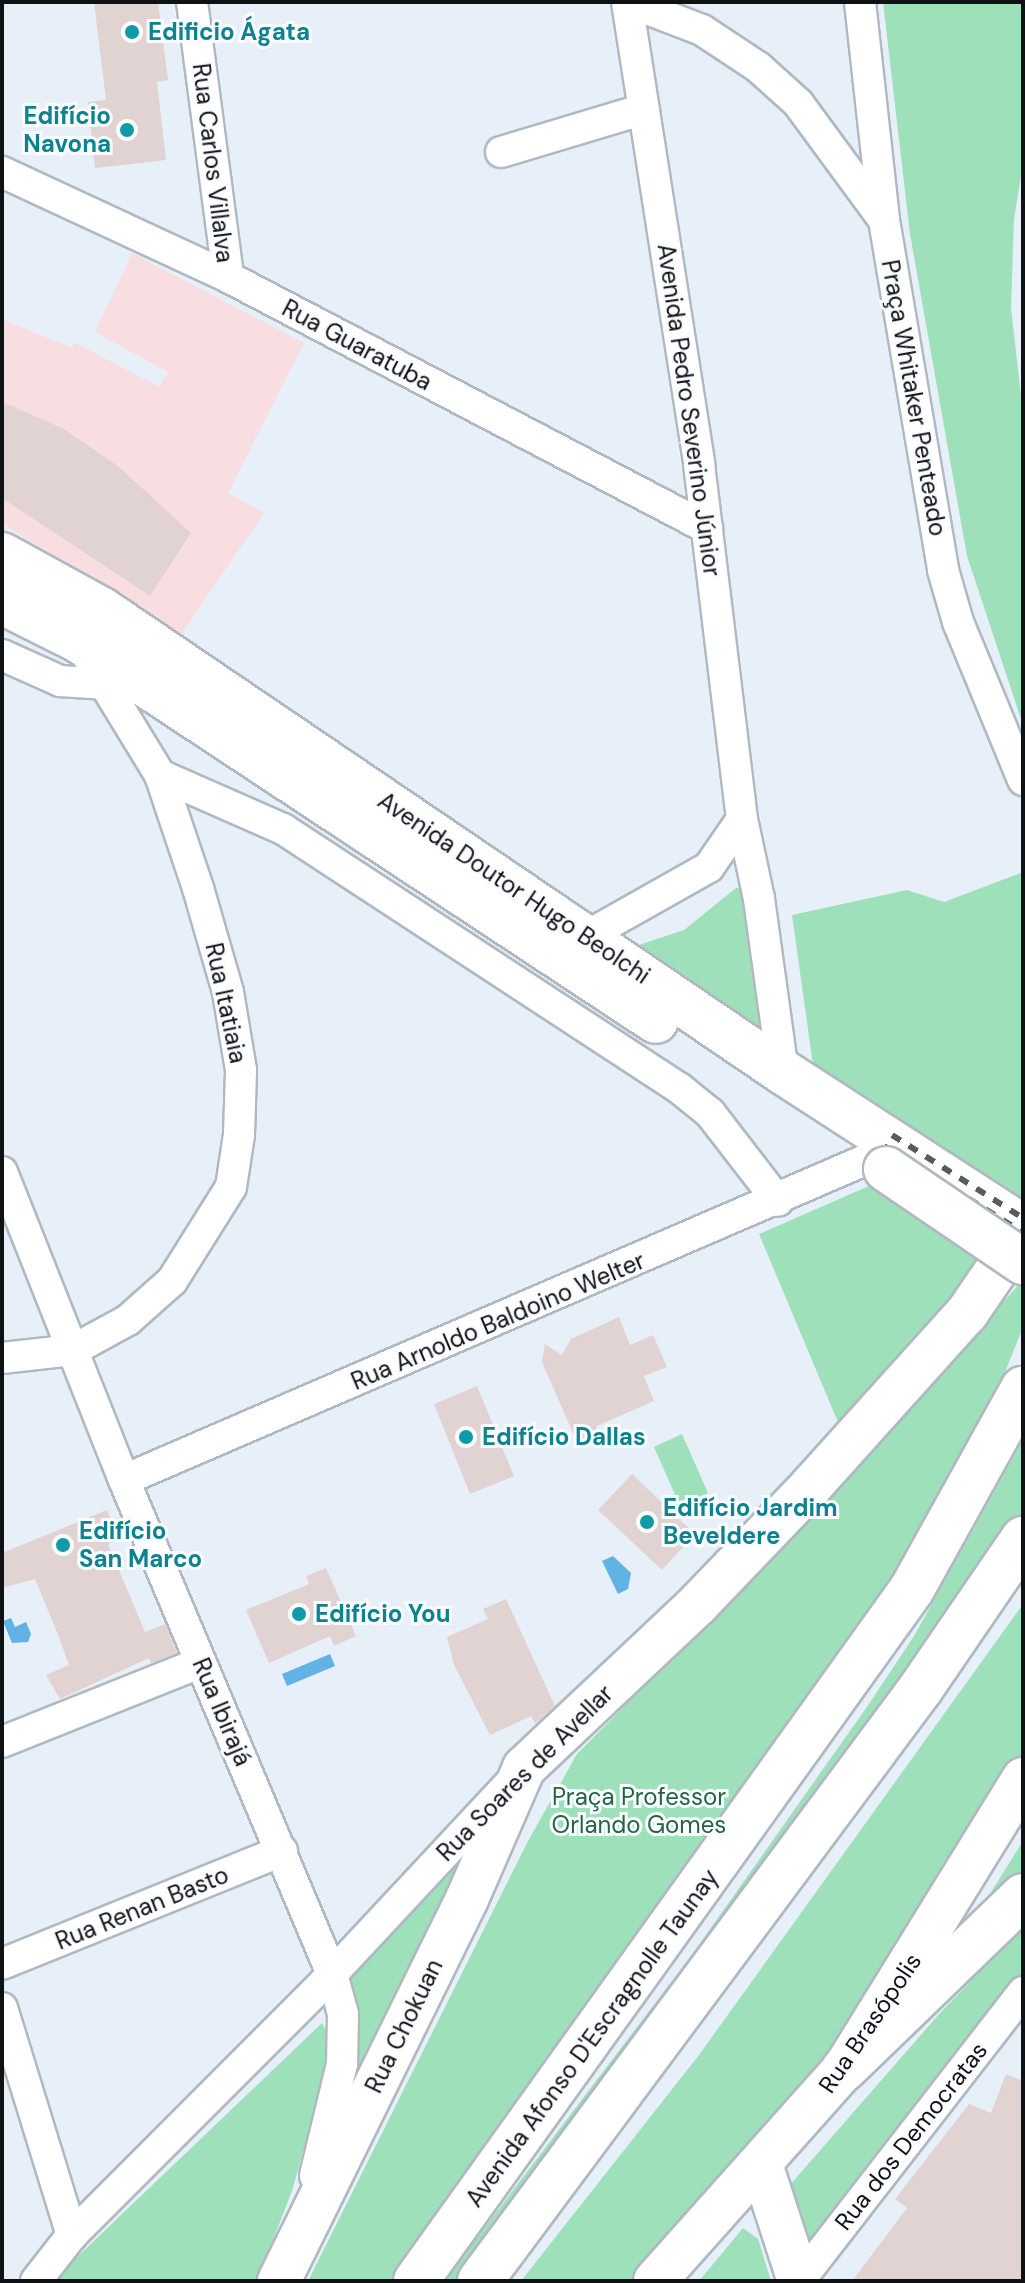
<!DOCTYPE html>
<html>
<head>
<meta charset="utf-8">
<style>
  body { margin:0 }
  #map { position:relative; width:1025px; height:2283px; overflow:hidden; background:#e7f0f8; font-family:"DM Sans",sans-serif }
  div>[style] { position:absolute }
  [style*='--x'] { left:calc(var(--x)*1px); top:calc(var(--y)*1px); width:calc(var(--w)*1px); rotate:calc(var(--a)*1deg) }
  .commercial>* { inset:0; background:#f8dde1 }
  .green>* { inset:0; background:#9de0ba }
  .water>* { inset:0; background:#61b2e5 }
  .building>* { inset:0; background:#e0d3d2 }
  .roads { filter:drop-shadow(2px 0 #b0b9c1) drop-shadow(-2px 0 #b0b9c1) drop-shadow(0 2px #b0b9c1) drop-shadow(0 -2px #b0b9c1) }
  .street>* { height:30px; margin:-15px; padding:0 15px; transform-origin:15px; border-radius:15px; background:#fff }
  .secondary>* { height:42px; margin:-21px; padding:0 21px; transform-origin:21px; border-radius:21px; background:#fff }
  .primary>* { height:44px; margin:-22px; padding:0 22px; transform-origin:22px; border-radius:22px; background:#fff }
  .highway>* { height:44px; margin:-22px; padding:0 22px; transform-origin:22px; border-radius:22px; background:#fff }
  .rail>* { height:6px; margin-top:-3px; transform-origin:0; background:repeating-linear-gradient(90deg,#575c60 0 10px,transparent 0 20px) }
  .bridges { filter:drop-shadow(2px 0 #b0b9c1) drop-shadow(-2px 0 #b0b9c1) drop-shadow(0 2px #b0b9c1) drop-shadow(0 -2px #b0b9c1) }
  .primary-bridge>* { height:44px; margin:-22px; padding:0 22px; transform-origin:22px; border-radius:22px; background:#fff }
  .dots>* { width:22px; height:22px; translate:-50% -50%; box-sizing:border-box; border:4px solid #fafcfe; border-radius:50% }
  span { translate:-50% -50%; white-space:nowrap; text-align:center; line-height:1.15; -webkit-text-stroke:6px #fafcfe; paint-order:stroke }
  .culture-label { font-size:24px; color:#0d838f; font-weight:700 }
  .left { translate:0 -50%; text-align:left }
  .right { translate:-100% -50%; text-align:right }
  .street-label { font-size:24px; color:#0f1215 }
  .park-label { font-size:24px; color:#246445 }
  .frame { position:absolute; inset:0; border:4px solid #0f1215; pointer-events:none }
</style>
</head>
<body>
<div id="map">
  <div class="commercial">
    <div style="clip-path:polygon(132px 253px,304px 343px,228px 493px,264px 513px,178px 639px,2px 523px,2px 319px,72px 348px,74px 342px,159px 387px,168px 372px,95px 332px)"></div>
  </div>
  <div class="green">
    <div style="clip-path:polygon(883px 2px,1023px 2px,1023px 164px,1014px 219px,1011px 308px,1023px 414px,1023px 725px,967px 556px,910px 234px)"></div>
    <div style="clip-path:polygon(1023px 872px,1023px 1205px,1003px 1250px,843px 1434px,759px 1234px,878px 1182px,910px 1127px,814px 1072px,792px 915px,907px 890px,944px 902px)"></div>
    <div style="clip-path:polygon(749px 887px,767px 1035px,634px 956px,639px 945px,684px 930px,736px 888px)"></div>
    <div style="clip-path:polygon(1023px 1280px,1023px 1327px,997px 1392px,882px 1601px,394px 2281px,308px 2281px,528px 1841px,577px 1754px,778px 1551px)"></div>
    <div style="clip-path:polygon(682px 1434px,708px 1493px,680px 1506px,654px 1447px)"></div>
    <div style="clip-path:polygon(1023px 1440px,1023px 1526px,464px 2281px,444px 2281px,691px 1956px,869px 1704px,914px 1636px)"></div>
    <div style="clip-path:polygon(1023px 1604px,1023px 1760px,856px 2028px,647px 2281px,521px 2281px,699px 2055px)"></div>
    <div style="clip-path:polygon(1023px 1841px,1023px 1875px,981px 1908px)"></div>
    <div style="clip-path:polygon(452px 1861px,458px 1861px,457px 1868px,347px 2097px,358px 2031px,350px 1973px)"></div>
    <div style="clip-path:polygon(1023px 1927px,1023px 1979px,810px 2261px,789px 2186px,940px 2013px)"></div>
    <div style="clip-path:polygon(322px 2023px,328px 2036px,327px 2064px,292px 2191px,257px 2281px,52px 2281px)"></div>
    <div style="clip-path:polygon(743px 2228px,758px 2239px,771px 2281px,699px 2281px)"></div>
  </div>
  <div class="water">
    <div style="clip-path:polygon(613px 1556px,631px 1573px,628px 1589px,618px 1594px,602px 1561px)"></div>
    <div style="clip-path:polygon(11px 1618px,15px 1627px,26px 1622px,31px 1634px,28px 1642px,12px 1643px,3px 1621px)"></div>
    <div style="clip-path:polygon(330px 1654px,335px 1666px,287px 1686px,282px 1674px)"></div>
  </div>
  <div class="building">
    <div style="clip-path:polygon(94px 2px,158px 2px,168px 80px,157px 82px,166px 160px,95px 168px,88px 102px,106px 100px)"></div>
    <div style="clip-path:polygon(2px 402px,64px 429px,119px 467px,191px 533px,150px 596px,2px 498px)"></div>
    <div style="clip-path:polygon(619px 1317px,630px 1345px,653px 1335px,667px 1367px,644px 1376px,654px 1401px,597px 1426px,589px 1445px,576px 1440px,542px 1362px,545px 1344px,562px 1355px,571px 1339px)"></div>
    <div style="clip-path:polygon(477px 1386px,514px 1476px,470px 1494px,434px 1404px)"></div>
    <div style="clip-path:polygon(632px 1474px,695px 1534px,662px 1570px,598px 1510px)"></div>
    <div style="clip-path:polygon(107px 1510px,119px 1540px,108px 1544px,145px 1632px,165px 1624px,177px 1653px,151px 1663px,149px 1658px,60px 1699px,46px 1675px,69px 1665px,59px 1637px,35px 1579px,2px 1588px,2px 1553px)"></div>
    <div style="clip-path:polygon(326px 1568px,356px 1636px,334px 1646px,330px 1636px,269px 1663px,246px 1610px,309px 1584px,306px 1576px)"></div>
    <div style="clip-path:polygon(506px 1599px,555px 1706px,535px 1724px,531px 1716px,490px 1735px,454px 1665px,447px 1637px,488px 1619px,483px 1609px)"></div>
    <div style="clip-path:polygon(1006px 2074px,1023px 2081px,1023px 2281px,852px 2281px,907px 2208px,895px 2199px,969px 2104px,991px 2113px)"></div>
  </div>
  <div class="roads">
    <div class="street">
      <div style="--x:192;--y:2;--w:277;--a:82.5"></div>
      <div style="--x:627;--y:2;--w:468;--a:81.1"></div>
      <div style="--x:699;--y:464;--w:358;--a:83.1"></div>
      <div style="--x:742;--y:819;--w:82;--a:78"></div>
      <div style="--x:759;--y:899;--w:175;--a:82.1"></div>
      <div style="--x:629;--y:2;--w:78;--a:21"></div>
      <div style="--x:702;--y:30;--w:67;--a:33.5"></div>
      <div style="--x:758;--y:67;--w:54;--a:42"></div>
      <div style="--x:798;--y:103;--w:145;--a:53.7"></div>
      <div style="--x:860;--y:2;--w:219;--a:83.7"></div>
      <div style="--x:884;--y:220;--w:355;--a:80.4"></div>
      <div style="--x:943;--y:570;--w:54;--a:73.9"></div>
      <div style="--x:958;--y:622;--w:171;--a:67.6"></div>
      <div style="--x:501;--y:152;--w:149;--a:-16.7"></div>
      <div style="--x:2;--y:172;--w:249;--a:24.9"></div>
      <div style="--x:228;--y:277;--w:541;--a:27.65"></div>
      <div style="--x:2;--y:655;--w:64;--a:24.1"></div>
      <div style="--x:60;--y:681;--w:46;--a:3.7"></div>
      <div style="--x:160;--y:775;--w:134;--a:23.7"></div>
      <div style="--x:283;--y:829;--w:473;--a:33.2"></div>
      <div style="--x:679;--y:1088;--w:40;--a:39"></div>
      <div style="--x:710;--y:1113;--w:111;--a:52.3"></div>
      <div style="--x:585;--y:937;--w:142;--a:-29.4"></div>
      <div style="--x:709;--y:867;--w:58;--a:-55.5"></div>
      <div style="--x:2;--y:1172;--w:331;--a:68.4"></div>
      <div style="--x:124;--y:1480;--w:536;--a:67.17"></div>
      <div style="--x:332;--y:1974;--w:41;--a:74.6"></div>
      <div style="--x:343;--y:2014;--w:50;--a:91.1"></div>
      <div style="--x:342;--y:2064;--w:115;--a:103.6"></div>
      <div style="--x:2;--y:1358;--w:71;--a:-6.4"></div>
      <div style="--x:73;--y:1350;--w:63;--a:-28.6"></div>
      <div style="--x:128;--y:1320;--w:59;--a:-41.6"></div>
      <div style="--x:172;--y:1281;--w:111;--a:-57.9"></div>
      <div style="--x:231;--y:1187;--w:53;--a:-81.3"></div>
      <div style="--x:239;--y:1135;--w:65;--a:-88.2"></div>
      <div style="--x:241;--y:1070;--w:79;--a:-99.5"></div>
      <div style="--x:228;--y:992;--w:108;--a:-106.1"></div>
      <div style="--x:198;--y:888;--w:119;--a:-108.6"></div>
      <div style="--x:160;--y:775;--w:144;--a:-121.4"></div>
      <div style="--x:124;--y:1480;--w:813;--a:-23.35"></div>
      <div style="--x:2;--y:1742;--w:213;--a:-21.8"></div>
      <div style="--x:2;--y:1964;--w:302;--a:-22"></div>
      <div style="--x:2;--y:2008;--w:238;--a:72.9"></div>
      <div style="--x:36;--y:2281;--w:58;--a:-52"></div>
      <div style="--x:72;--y:2235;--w:349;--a:-45"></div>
      <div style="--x:319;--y:1988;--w:279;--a:-47"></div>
      <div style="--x:799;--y:2281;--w:366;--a:-52.2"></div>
    </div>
    <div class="secondary">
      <div style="--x:761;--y:2164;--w:123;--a:72"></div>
      <div style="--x:279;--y:2281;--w:426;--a:-63.8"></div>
      <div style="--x:467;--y:1899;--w:143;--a:-66.5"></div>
      <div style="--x:524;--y:1768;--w:239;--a:-43.3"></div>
      <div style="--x:698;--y:1604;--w:163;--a:-46.2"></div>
      <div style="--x:811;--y:1486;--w:233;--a:-48"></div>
      <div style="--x:967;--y:1313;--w:99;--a:-55.7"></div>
      <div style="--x:655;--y:2281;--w:284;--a:-48.3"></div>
      <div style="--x:844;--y:2069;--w:341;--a:-58.3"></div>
    </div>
    <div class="primary">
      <div style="--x:2;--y:555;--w:114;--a:28.8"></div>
      <div style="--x:102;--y:610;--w:823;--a:34.15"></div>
      <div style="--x:783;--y:1072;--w:286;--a:32.9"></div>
      <div style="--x:2;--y:602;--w:85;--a:26.6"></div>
      <div style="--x:78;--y:640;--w:692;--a:33.39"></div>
      <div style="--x:844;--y:2069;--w:249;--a:-44"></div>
    </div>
    <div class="highway">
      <div style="--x:416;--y:2281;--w:851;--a:-54.37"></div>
      <div style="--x:912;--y:1589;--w:229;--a:-61"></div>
      <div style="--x:480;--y:2281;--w:739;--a:-53.36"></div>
      <div style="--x:921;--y:1688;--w:181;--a:-55.6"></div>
    </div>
  </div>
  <div class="rail">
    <div style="--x:892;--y:1135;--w:155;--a:32.4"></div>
    <div style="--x:884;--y:1146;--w:164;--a:32"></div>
  </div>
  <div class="bridges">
    <div class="primary-bridge">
      <div style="--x:886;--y:1169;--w:166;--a:34.2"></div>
    </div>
  </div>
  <div class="dots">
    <div style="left:132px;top:32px;background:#0f9aa8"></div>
    <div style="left:127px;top:130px;background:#0f9aa8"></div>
    <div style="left:466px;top:1437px;background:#0f9aa8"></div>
    <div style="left:647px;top:1522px;background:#0f9aa8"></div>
    <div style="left:63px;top:1545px;background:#0f9aa8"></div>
    <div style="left:299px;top:1614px;background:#0f9aa8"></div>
  </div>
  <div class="culture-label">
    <span class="left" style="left:148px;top:32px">Edificio Ágata</span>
    <span class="right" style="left:111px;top:130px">Edifício<br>Navona</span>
    <span class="left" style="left:482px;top:1437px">Edifício Dallas</span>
    <span class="left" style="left:663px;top:1522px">Edifício Jardim<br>Beveldere</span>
    <span class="left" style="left:79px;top:1545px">Edifício<br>San Marco</span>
    <span class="left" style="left:315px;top:1614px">Edifício You</span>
  </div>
  <div class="street-label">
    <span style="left:213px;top:163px;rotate:83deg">Rua Carlos Villalva</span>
    <span style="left:357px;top:345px;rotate:28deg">Rua Guaratuba</span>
    <span style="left:914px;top:398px;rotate:80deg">Praça Whitaker Penteado</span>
    <span style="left:689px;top:410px;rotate:82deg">Avenida Pedro Severino Júnior</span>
    <span style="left:514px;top:888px;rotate:34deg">Avenida Doutor Hugo Beolchi</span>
    <span style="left:226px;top:1003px;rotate:78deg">Rua Itatiaia</span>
    <span style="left:498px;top:1321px;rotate:-23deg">Rua Arnoldo Baldoino Welter</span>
    <span style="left:222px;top:1712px;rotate:67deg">Rua Ibirajá</span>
    <span style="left:525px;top:1773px;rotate:-45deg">Rua Soares de Avellar</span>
    <span style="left:142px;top:1908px;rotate:-22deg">Rua Renan Basto</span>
    <span style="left:870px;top:2023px;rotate:-56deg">Rua Brasópolis</span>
    <span style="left:404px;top:2026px;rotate:-64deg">Rua Chokuan</span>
    <span style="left:592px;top:2038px;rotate:-54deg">Avenida Afonso D'Escragnolle Taunay</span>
    <span style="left:911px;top:2136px;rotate:-52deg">Rua dos Democratas</span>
  </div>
  <div class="park-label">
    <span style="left:639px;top:1811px">Praça Professor<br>Orlando Gomes</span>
  </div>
  <div class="frame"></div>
</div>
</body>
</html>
